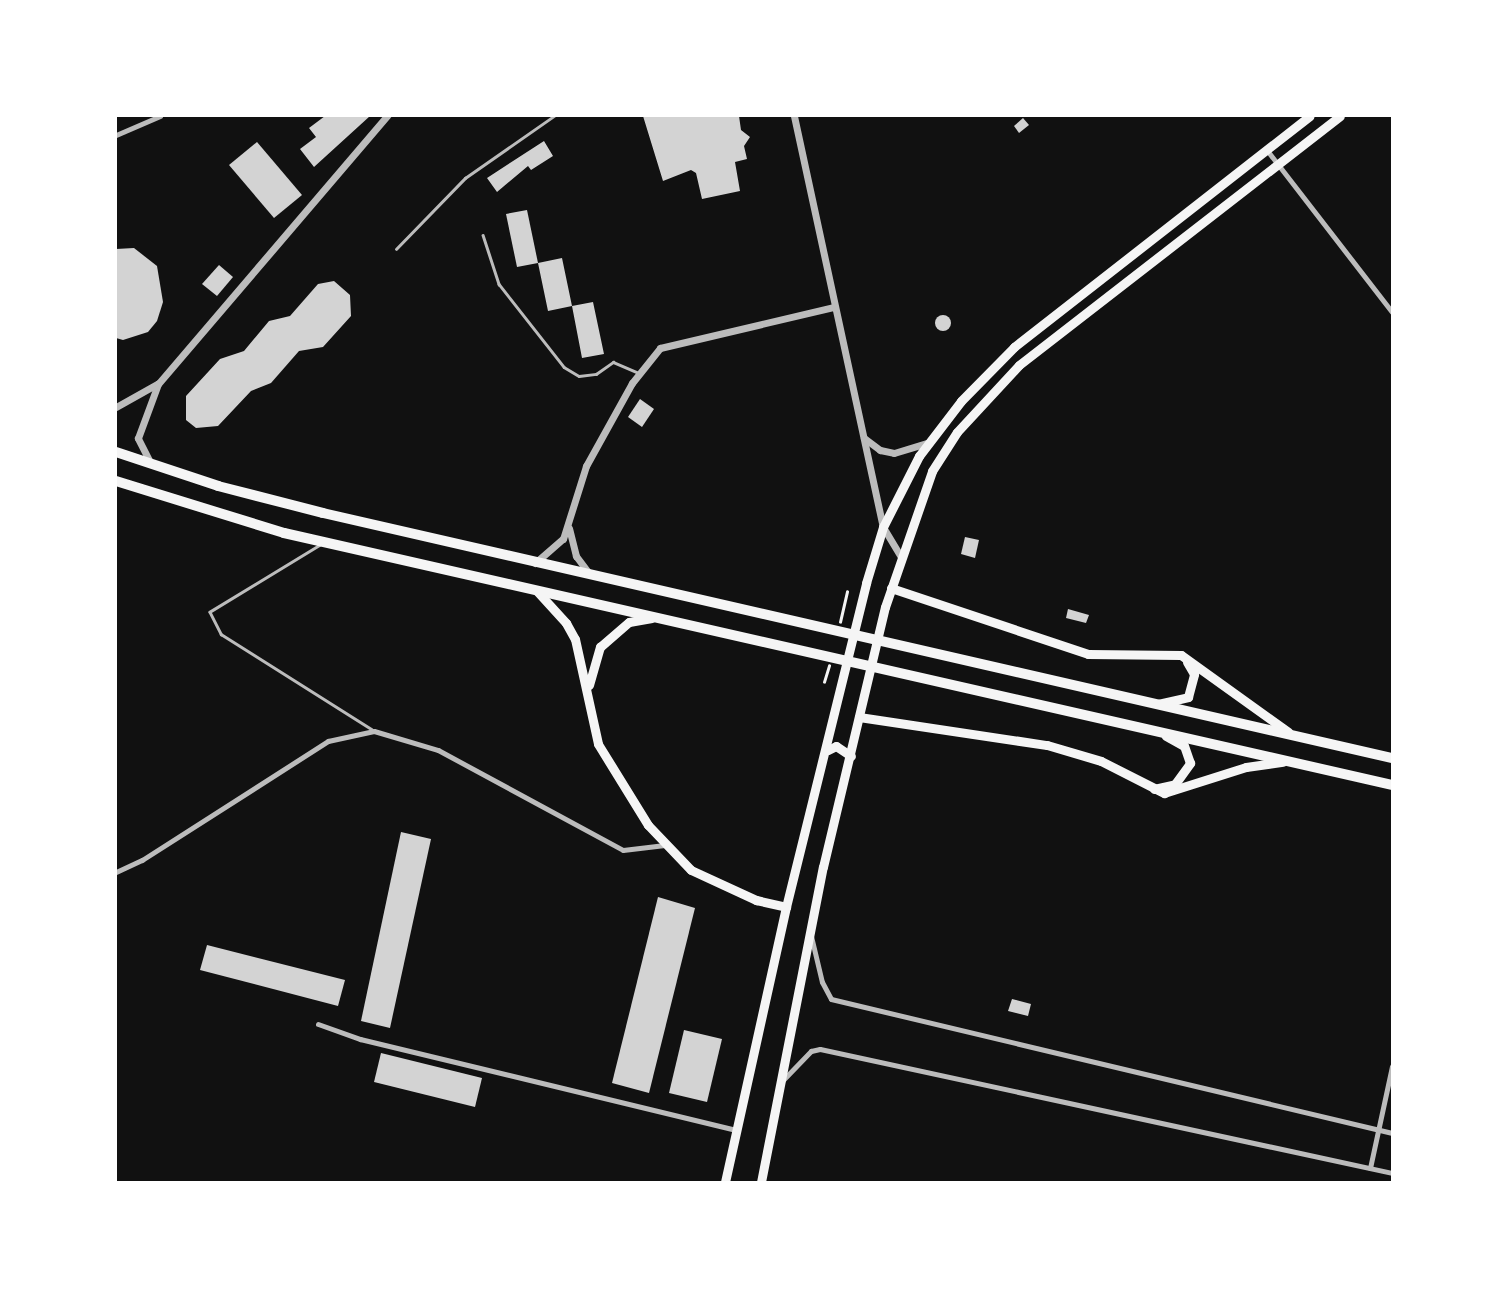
<!DOCTYPE html>
<html>
<head>
<meta charset="utf-8">
<style>
  body { margin:0 }
  #map { position:relative; width:1508px; height:1298px; overflow:hidden; background:#111; font-family:"Sofia Sans Condensed",sans-serif }
  div>[style] { position:absolute }
  [style*='--x'] { left:calc(var(--x)*1px); top:calc(var(--y)*1px); width:calc(var(--w)*1px); rotate:calc(var(--a)*1deg) }
  .building>* { inset:0; background:#d3d3d3 }
  .round { border-radius:50% }
  .path>* { height:2.5px; margin:-1.25px; padding:0 1.25px; transform-origin:1.25px; border-radius:1.25px; background:#f5f5f5 }
  .service>* { height:2.5px; margin:-1.25px; padding:0 1.25px; transform-origin:1.25px; border-radius:1.25px; background:#bcbcbc }
  .minor>* { height:5px; margin:-2.5px; padding:0 2.5px; transform-origin:2.5px; border-radius:2.5px; background:#bcbcbc }
  .tertiary>* { height:7px; margin:-3.5px; padding:0 3.5px; transform-origin:3.5px; border-radius:3.5px; background:#bcbcbc }
  .primary>* { height:9px; margin:-4.5px; padding:0 4.5px; transform-origin:4.5px; border-radius:4.5px; background:#f5f5f5 }
  .trunk>* { height:10px; margin:-5px; padding:0 5px; transform-origin:5px; border-radius:5px; background:#f5f5f5 }
  span { translate:-50% -50%; white-space:nowrap; text-align:center; line-height:1.15; -webkit-text-stroke:6px #fff; paint-order:stroke }
  .frame { position:absolute; inset:0; border:117px solid #fff; pointer-events:none }
</style>
</head>
<body>
<div id="map">
  <div class="building">
    <div style="clip-path:polygon(325px 116px,370px 116px,314px 167px,300px 149px,316px 137px,309px 128px)"></div>
    <div style="clip-path:polygon(643px 116px,739px 116px,741px 130px,750px 137px,744px 146px,747px 159px,735px 162px,740px 191px,702px 199px,696px 173px,691px 170px,663px 181px)"></div>
    <div style="clip-path:polygon(1023px 118px,1029px 125px,1019px 133px,1014px 126px)"></div>
    <div style="clip-path:polygon(544px 141px,553px 156px,531px 170px,528px 166px,497px 192px,487px 178px)"></div>
    <div style="clip-path:polygon(257px 142px,302px 195px,274px 218px,229px 165px)"></div>
    <div style="clip-path:polygon(527px 210px,538px 263px,517px 267px,506px 214px)"></div>
    <div style="clip-path:polygon(134px 248px,157px 266px,163px 302px,157px 321px,148px 332px,123px 340px,116px 338px,116px 249px)"></div>
    <div style="clip-path:polygon(562px 258px,572px 306px,593px 302px,604px 354px,582px 358px,572px 306px,548px 311px,538px 263px)"></div>
    <div style="clip-path:polygon(219px 265px,233px 277px,217px 296px,202px 284px)"></div>
    <div style="clip-path:polygon(334px 281px,350px 295px,351px 316px,323px 347px,299px 351px,271px 383px,251px 391px,218px 426px,196px 428px,186px 420px,186px 396px,220px 359px,244px 351px,269px 321px,290px 316px,318px 284px)"></div>
    <div class="round" style="left:935px;top:315px;width:16px;height:16px"></div>
    <div style="clip-path:polygon(640px 399px,654px 409px,642px 427px,628px 417px)"></div>
    <div style="clip-path:polygon(965px 537px,979px 540px,975px 558px,961px 554px)"></div>
    <div style="clip-path:polygon(1068px 609px,1089px 615px,1086px 623px,1066px 618px)"></div>
    <div style="clip-path:polygon(401px 832px,431px 839px,390px 1028px,361px 1021px)"></div>
    <div style="clip-path:polygon(658px 897px,695px 908px,649px 1093px,612px 1083px)"></div>
    <div style="clip-path:polygon(207px 945px,345px 980px,338px 1006px,200px 970px)"></div>
    <div style="clip-path:polygon(1012px 999px,1031px 1004px,1028px 1016px,1008px 1011px)"></div>
    <div style="clip-path:polygon(684px 1030px,722px 1039px,707px 1102px,669px 1093px)"></div>
    <div style="clip-path:polygon(381px 1053px,482px 1078px,475px 1107px,374px 1082px)"></div>
  </div>
  <div class="path">
    <div style="--x:840;--y:622;--w:31;--a:-77"></div>
    <div style="--x:824;--y:682;--w:17;--a:-73"></div>
  </div>
  <div class="service">
    <div style="--x:483;--y:235;--w:52;--a:71.9"></div>
    <div style="--x:499;--y:284;--w:105;--a:51.9"></div>
    <div style="--x:564;--y:367;--w:17;--a:31"></div>
    <div style="--x:579;--y:376;--w:17;--a:-7"></div>
    <div style="--x:596;--y:374;--w:21;--a:-35"></div>
    <div style="--x:613;--y:362;--w:28;--a:23"></div>
    <div style="--x:396;--y:249;--w:99;--a:-45.8"></div>
    <div style="--x:465;--y:178;--w:108;--a:-34.9"></div>
    <div style="--x:322;--y:544;--w:131;--a:148.7"></div>
    <div style="--x:210;--y:612;--w:25;--a:63"></div>
    <div style="--x:221;--y:634;--w:178;--a:32.3"></div>
  </div>
  <div class="minor">
    <div style="--x:116;--y:135;--w:48;--a:-23.4"></div>
    <div style="--x:1266;--y:149;--w:206;--a:52.3"></div>
    <div style="--x:116;--y:872;--w:29;--a:-25"></div>
    <div style="--x:142;--y:860;--w:221;--a:-32.6"></div>
    <div style="--x:328;--y:741;--w:47;--a:-12.3"></div>
    <div style="--x:374;--y:731;--w:67;--a:16.5"></div>
    <div style="--x:438;--y:750;--w:210;--a:28.4"></div>
    <div style="--x:623;--y:850;--w:42;--a:-6.8"></div>
    <div style="--x:811;--y:936;--w:47;--a:76.6"></div>
    <div style="--x:822;--y:982;--w:19;--a:62"></div>
    <div style="--x:831;--y:999;--w:577;--a:13.43"></div>
    <div style="--x:318;--y:1024;--w:45;--a:19.7"></div>
    <div style="--x:360;--y:1039;--w:388;--a:13.6"></div>
    <div style="--x:782;--y:1081;--w:42;--a:-46"></div>
    <div style="--x:811;--y:1051;--w:9;--a:-13"></div>
    <div style="--x:820;--y:1049;--w:585;--a:12.23"></div>
    <div style="--x:1370;--y:1168;--w:104;--a:-77.8"></div>
  </div>
  <div class="tertiary">
    <div style="--x:794;--y:116;--w:421;--a:77.8"></div>
    <div style="--x:883;--y:527;--w:35;--a:59"></div>
    <div style="--x:116;--y:407;--w:47;--a:-29.3"></div>
    <div style="--x:864;--y:438;--w:20;--a:37"></div>
    <div style="--x:880;--y:450;--w:14;--a:12"></div>
    <div style="--x:894;--y:453;--w:34;--a:-17"></div>
    <div style="--x:151;--y:464;--w:29;--a:-117"></div>
    <div style="--x:138;--y:438;--w:58;--a:-69.7"></div>
    <div style="--x:158;--y:384;--w:353;--a:-49.5"></div>
    <div style="--x:569;--y:528;--w:29;--a:76"></div>
    <div style="--x:576;--y:556;--w:21;--a:53"></div>
    <div style="--x:535;--y:563;--w:37;--a:-41"></div>
    <div style="--x:563;--y:539;--w:77;--a:-72.5"></div>
    <div style="--x:586;--y:466;--w:95;--a:-61"></div>
    <div style="--x:632;--y:383;--w:45;--a:-51.3"></div>
    <div style="--x:660;--y:348;--w:179;--a:-13.3"></div>
  </div>
  <div class="primary">
    <div style="--x:891;--y:588;--w:208;--a:18.5"></div>
    <div style="--x:1088;--y:654;--w:93;--a:0.6"></div>
    <div style="--x:1181;--y:655;--w:132;--a:35.7"></div>
    <div style="--x:536;--y:590;--w:45;--a:47.7"></div>
    <div style="--x:566;--y:623;--w:18;--a:61"></div>
    <div style="--x:575;--y:639;--w:107;--a:77.6"></div>
    <div style="--x:598;--y:744;--w:95;--a:58.3"></div>
    <div style="--x:648;--y:825;--w:62;--a:46.3"></div>
    <div style="--x:691;--y:870;--w:72;--a:24.8"></div>
    <div style="--x:756;--y:900;--w:31;--a:13"></div>
    <div style="--x:589;--y:685;--w:40;--a:-74"></div>
    <div style="--x:600;--y:647;--w:38;--a:-41"></div>
    <div style="--x:629;--y:622;--w:23;--a:-10"></div>
    <div style="--x:1158;--y:704;--w:31;--a:-13"></div>
    <div style="--x:1188;--y:697;--w:24;--a:-75"></div>
    <div style="--x:1194;--y:674;--w:14;--a:-120"></div>
    <div style="--x:859;--y:717;--w:190;--a:8.5"></div>
    <div style="--x:1047;--y:745;--w:56;--a:16.5"></div>
    <div style="--x:1101;--y:761;--w:71;--a:26.9"></div>
    <div style="--x:1164;--y:793;--w:86;--a:-17.6"></div>
    <div style="--x:1246;--y:767;--w:37;--a:-8"></div>
    <div style="--x:828;--y:750;--w:9;--a:-27"></div>
    <div style="--x:836;--y:746;--w:18;--a:34"></div>
    <div style="--x:1154;--y:789;--w:22;--a:-13"></div>
    <div style="--x:1175;--y:784;--w:26;--a:-54"></div>
    <div style="--x:1190;--y:763;--w:18;--a:-109"></div>
    <div style="--x:1184;--y:746;--w:21;--a:-151"></div>
    <div style="--x:725;--y:1182;--w:282;--a:-77.5"></div>
    <div style="--x:786;--y:907;--w:334;--a:-76.1"></div>
    <div style="--x:866;--y:583;--w:59;--a:-73.1"></div>
    <div style="--x:883;--y:527;--w:80;--a:-63.1"></div>
    <div style="--x:919;--y:456;--w:69;--a:-52.6"></div>
    <div style="--x:961;--y:401;--w:76;--a:-45.5"></div>
    <div style="--x:1014;--y:347;--w:375;--a:-38"></div>
    <div style="--x:761;--y:1182;--w:321;--a:-78.9"></div>
    <div style="--x:823;--y:867;--w:267;--a:-76.6"></div>
    <div style="--x:885;--y:607;--w:144;--a:-70.9"></div>
    <div style="--x:932;--y:471;--w:46;--a:-57.3"></div>
    <div style="--x:957;--y:432;--w:91;--a:-47.2"></div>
    <div style="--x:1019;--y:365;--w:406;--a:-37.8"></div>
  </div>
  <div class="trunk">
    <div style="--x:116;--y:452;--w:108;--a:18.4"></div>
    <div style="--x:218;--y:486;--w:108;--a:14.4"></div>
    <div style="--x:323;--y:513;--w:1097;--a:12.91"></div>
    <div style="--x:116;--y:481;--w:176;--a:17.2"></div>
    <div style="--x:284;--y:533;--w:1136;--a:12.81"></div>
  </div>
  <div class="frame"></div>
</div>
</body>
</html>
